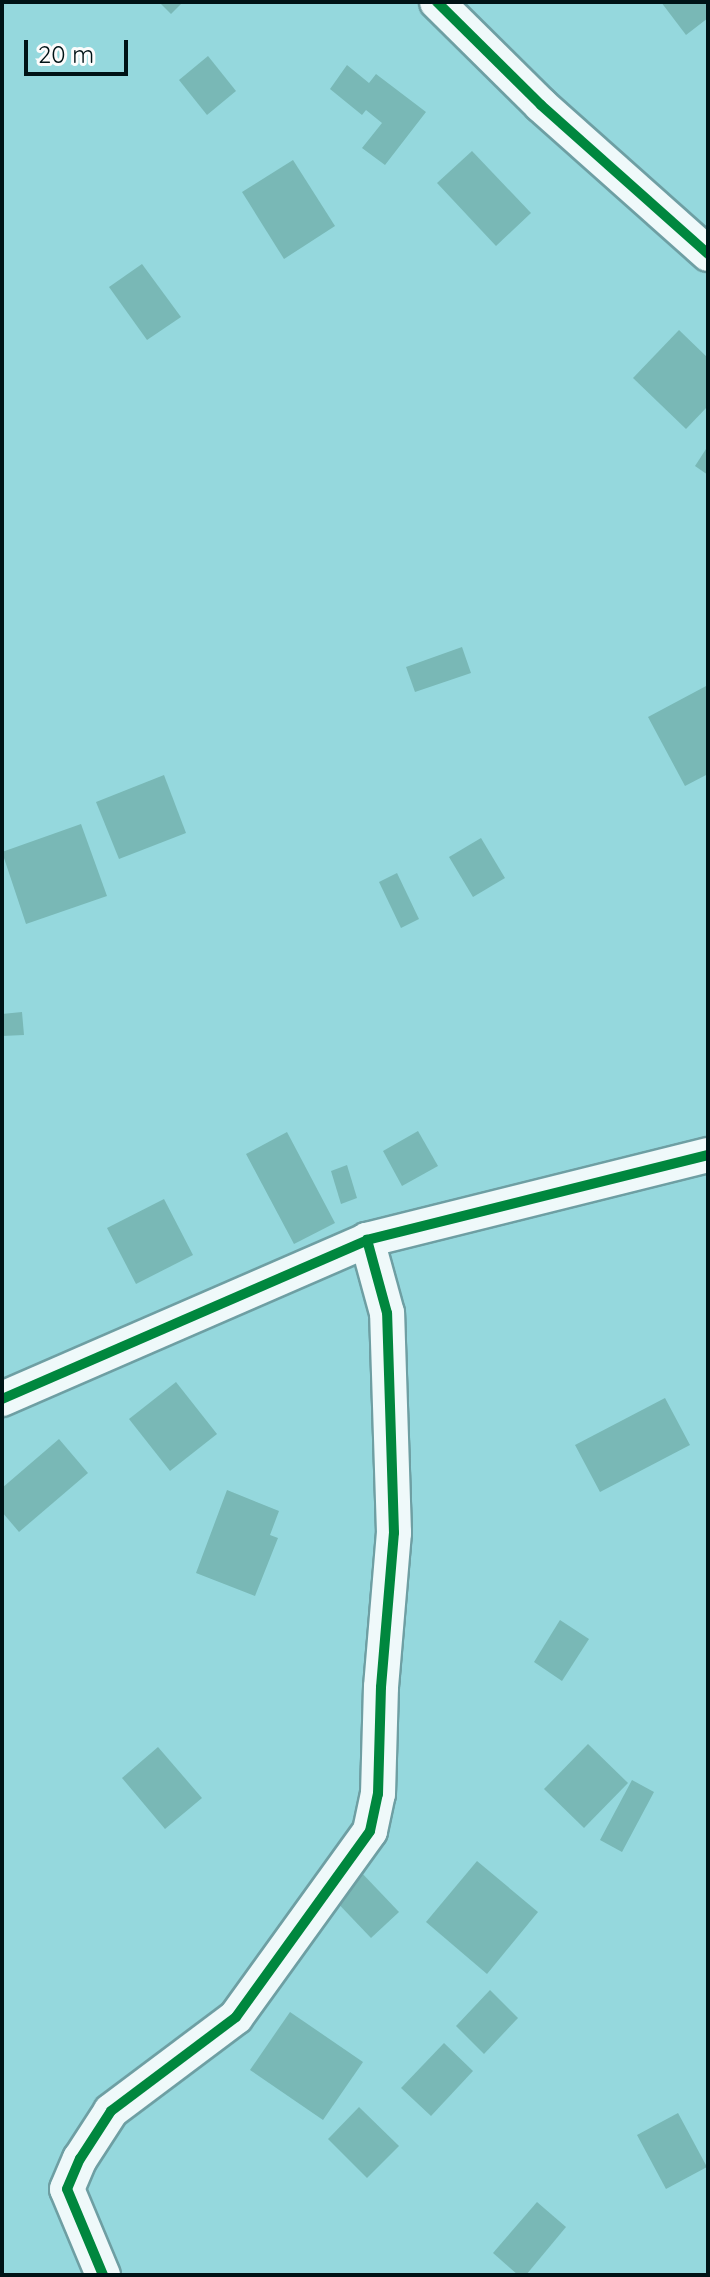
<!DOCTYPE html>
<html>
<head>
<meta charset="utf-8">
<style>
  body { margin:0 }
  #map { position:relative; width:710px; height:2277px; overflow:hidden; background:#95d8dd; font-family:Quicksand,sans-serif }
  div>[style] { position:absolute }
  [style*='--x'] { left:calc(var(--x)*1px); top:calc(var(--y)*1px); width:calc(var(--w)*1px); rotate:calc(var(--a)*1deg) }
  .building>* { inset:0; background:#79b8b6 }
  .roads { filter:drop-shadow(2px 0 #6e9fa3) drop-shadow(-2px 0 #6e9fa3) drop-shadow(0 2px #6e9fa3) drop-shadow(0 -2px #6e9fa3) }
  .minor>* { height:34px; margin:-17px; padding:0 17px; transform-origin:17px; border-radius:17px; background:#eff9fa }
  .cycleway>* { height:10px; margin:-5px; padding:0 5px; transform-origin:5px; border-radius:5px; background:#00873e }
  span { translate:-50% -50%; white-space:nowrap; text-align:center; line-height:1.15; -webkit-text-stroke:6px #fcfcfc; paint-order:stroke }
  .frame { position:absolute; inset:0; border:4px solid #001316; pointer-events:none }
  .scale { position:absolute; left:24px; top:40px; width:104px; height:36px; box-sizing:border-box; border:4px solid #001316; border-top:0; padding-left:10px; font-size:24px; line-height:28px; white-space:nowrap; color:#001316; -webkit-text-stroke:6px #fcfcfc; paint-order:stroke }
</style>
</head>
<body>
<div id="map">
  <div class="building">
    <div style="clip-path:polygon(159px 2px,183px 2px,171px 14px)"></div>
    <div style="clip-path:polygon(661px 2px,708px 2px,708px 18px,686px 35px)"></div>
    <div style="clip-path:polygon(208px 56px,236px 91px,207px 115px,179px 80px)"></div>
    <div style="clip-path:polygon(347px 65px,369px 83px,376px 74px,426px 112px,385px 165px,362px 148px,382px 123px,366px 110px,362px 115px,330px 89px)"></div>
    <div style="clip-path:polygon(472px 151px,531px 213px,496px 246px,437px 183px)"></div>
    <div style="clip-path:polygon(293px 160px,335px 226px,284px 259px,242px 192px)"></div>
    <div style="clip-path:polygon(142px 264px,181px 317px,147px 340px,109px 287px)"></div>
    <div style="clip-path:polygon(679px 330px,708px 358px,708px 406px,686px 429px,633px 378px)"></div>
    <div style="clip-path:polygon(708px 446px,708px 475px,695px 466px)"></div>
    <div style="clip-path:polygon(462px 647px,471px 673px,415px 692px,406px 667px)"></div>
    <div style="clip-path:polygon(708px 685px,708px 774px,685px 786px,648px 717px)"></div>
    <div style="clip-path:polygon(164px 775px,186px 833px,119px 859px,96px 802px)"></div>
    <div style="clip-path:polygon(81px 824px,107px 896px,26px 924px,2px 852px)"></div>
    <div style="clip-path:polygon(481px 838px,505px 878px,473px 897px,449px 857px)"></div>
    <div style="clip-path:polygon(397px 873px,419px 919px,401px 928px,379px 882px)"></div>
    <div style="clip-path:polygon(22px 1012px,24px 1035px,2px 1036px,2px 1014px)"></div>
    <div style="clip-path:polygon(418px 1131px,438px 1166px,402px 1186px,383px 1151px)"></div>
    <div style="clip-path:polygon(287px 1132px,335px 1223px,294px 1244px,246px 1154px)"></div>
    <div style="clip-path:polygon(347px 1165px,357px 1198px,341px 1204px,331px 1171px)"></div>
    <div style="clip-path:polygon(164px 1199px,193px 1255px,136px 1284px,107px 1228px)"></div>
    <div style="clip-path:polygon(176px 1382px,217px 1434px,170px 1471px,129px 1419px)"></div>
    <div style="clip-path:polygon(665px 1398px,690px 1445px,600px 1492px,575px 1445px)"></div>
    <div style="clip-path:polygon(59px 1439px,88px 1473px,19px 1532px,2px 1512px,2px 1488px)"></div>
    <div style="clip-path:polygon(227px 1490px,279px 1511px,270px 1535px,278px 1538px,255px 1596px,196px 1573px)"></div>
    <div style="clip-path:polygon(560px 1620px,589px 1639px,562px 1681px,534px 1662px)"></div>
    <div style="clip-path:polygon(588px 1744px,628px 1783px,584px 1828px,544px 1789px)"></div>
    <div style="clip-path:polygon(158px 1747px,202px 1798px,165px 1829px,122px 1778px)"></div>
    <div style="clip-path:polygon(632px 1780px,654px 1792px,622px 1852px,600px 1840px)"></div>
    <div style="clip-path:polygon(477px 1861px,538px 1912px,487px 1974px,426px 1922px)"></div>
    <div style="clip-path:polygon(358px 1869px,399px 1912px,371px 1938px,330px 1895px)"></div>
    <div style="clip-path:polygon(490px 1990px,518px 2018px,484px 2054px,456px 2026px)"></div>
    <div style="clip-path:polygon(290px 2012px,363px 2062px,323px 2120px,250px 2070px)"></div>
    <div style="clip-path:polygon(444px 2043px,473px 2071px,431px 2116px,401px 2088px)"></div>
    <div style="clip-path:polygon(359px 2107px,399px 2146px,367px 2178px,328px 2139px)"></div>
    <div style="clip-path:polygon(678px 2113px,707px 2167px,666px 2189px,637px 2135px)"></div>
    <div style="clip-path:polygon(537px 2202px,566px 2227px,526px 2275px,518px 2275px,493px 2253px)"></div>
  </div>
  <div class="roads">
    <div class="minor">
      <div style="--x:437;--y:2;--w:146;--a:44.7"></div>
      <div style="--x:541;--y:105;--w:224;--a:41.7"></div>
      <div style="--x:2;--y:1399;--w:398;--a:-23.5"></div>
      <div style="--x:367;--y:1240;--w:351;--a:-14"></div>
      <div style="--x:103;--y:2275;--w:93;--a:-112.7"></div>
      <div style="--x:67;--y:2189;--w:33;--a:-67"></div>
      <div style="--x:80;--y:2159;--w:57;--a:-57.1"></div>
      <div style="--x:111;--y:2111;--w:156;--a:-36.9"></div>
      <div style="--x:236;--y:2017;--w:229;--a:-54.2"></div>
      <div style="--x:370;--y:1831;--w:38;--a:-78"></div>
      <div style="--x:378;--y:1794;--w:107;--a:-88.4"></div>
      <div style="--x:381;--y:1687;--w:155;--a:-85.2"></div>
      <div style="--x:394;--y:1533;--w:220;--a:-91.8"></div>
      <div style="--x:387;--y:1313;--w:76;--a:-105.3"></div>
    </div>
  </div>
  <div class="cycleway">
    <div style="--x:437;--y:2;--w:146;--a:44.7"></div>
    <div style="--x:541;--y:105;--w:224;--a:41.7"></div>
    <div style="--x:2;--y:1399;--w:398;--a:-23.5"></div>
    <div style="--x:367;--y:1240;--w:351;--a:-14"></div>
    <div style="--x:103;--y:2275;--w:93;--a:-112.7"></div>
    <div style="--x:67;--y:2189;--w:33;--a:-67"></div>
    <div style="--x:80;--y:2159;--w:57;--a:-57.1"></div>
    <div style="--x:111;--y:2111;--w:156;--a:-36.9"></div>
    <div style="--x:236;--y:2017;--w:229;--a:-54.2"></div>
    <div style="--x:370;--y:1831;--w:38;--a:-78"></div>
    <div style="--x:378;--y:1794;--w:107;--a:-88.4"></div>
    <div style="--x:381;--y:1687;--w:155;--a:-85.2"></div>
    <div style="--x:394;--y:1533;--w:220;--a:-91.8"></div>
    <div style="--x:387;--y:1313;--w:76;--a:-105.3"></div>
  </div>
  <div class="frame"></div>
  <div class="scale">20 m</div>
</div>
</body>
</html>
